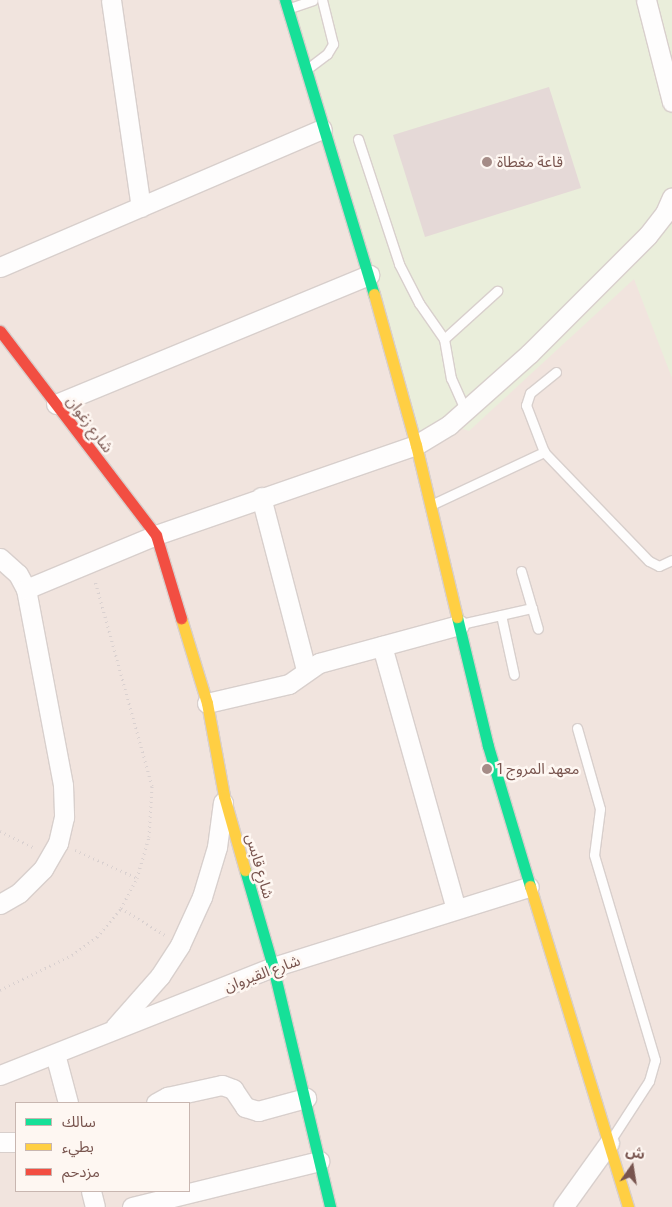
<!DOCTYPE html>
<html>
<head>
<meta charset="utf-8">
<style>
  body { margin:0 }
  #map { position:relative; width:672px; height:1207px; overflow:hidden; background:#f8f3f0; font-family:"Exo 2","Noto Sans Arabic",sans-serif }
  div>[style] { position:absolute }
  [style*='--x'] { left:calc(var(--x)*1px); top:calc(var(--y)*1px); width:calc(var(--w)*1px); rotate:calc(var(--a)*1deg) }
  .residential>* { inset:0; background:#f1e4de }
  .green>* { inset:0; background:#eaeedb }
  .building>* { inset:0; background:#e5d9d7 }
  .path>* { height:3px; margin-top:-1.5px; transform-origin:0; background:repeating-linear-gradient(90deg,#dad1d0 0 1px,transparent 0 5px) }
  .roads { filter:drop-shadow(1px 0 #d8cfcc) drop-shadow(-1px 0 #d8cfcc) drop-shadow(0 1px #d8cfcc) drop-shadow(0 -1px #d8cfcc) }
  .lane>* { height:9px; margin:-4.5px; padding:0 4.5px; transform-origin:4.5px; border-radius:4.5px; background:#fefdfd }
  .street>* { height:19px; margin:-9.5px; padding:0 9.5px; transform-origin:9.5px; border-radius:9.5px; background:#fefdfd }
  .fast>* { height:11px; margin:-5.5px; padding:0 5.5px; transform-origin:5.5px; border-radius:5.5px; background:#16e098 }
  .slow>* { height:11px; margin:-5.5px; padding:0 5.5px; transform-origin:5.5px; border-radius:5.5px; background:#ffcf43 }
  .jam>* { height:11px; margin:-5.5px; padding:0 5.5px; transform-origin:5.5px; border-radius:5.5px; background:#f24e42 }
  .dots>* { width:14px; height:14px; translate:-50% -50%; box-sizing:border-box; border:2px solid #fef7f2; border-radius:50% }
  span { translate:-50% -50%; white-space:nowrap; text-align:center; line-height:1.15; -webkit-text-stroke:5px #fef7f2; paint-order:stroke }
  .poi-label { font-size:15px; color:#78544e }
  .left { translate:0 -50%; text-align:left }
  .street-label { font-size:15px; color:#78544e }
  .legend { position:absolute; left:15px; top:1102px; width:175px; height:90px; box-sizing:border-box; background:#fef7f2; border:1px solid #c8b6b0; margin:0; padding:6px 9px; list-style:none; font-size:15px; color:#78544e }
  .legend li { display:flex; align-items:center; gap:10px; height:25px }
  .legend b { width:25px; border:1px solid #c8b6b0 }
  .north { position:absolute; left:607px; top:1142px; width:50px; height:50px; -webkit-text-stroke:4px #fef7f2; paint-order:stroke; rotate:13deg; font-size:14px; font-weight:700; line-height:20px; text-align:center; color:#78544e }
  .north::after { content:''; display:block; margin:auto; width:18px; height:22px; background:#78544e; clip-path:polygon(50% 0,100% 100%,50% 72%,0 100%) }
</style>
</head>
<body>
<div id="map">
  <div class="residential">
    <div style="clip-path:polygon(evenodd,0 0,672px 0,672px 1207px,0 1207px,0 0,16px 1103px,189px 1103px,189px 1191px,16px 1191px,16px 1103px)"></div>
  </div>
  <div class="green">
    <div style="clip-path:polygon(282px 0,672px 0,672px 378px,634px 279px,469px 431px,445px 423px,419px 439px)"></div>
  </div>
  <div class="building">
    <div style="clip-path:polygon(549px 87px,581px 188px,425px 237px,393px 135px)"></div>
  </div>
  <div class="path">
    <div style="--x:0;--y:831;--w:39;--a:26"></div>
    <div style="--x:75;--y:850;--w:68;--a:24.3"></div>
    <div style="--x:121;--y:908;--w:52;--a:31.5"></div>
    <div style="--x:0;--y:990;--w:80;--a:-25.9"></div>
    <div style="--x:72;--y:955;--w:31;--a:-36"></div>
    <div style="--x:97;--y:937;--w:38;--a:-50"></div>
    <div style="--x:121;--y:908;--w:34;--a:-62"></div>
    <div style="--x:137;--y:878;--w:43;--a:-73.7"></div>
    <div style="--x:149;--y:837;--w:51;--a:-86.6"></div>
    <div style="--x:152;--y:786;--w:213;--a:-105.5"></div>
  </div>
  <div class="roads">
    <div class="lane">
      <div style="--x:290;--y:8;--w:24;--a:-19"></div>
      <div style="--x:307;--y:69;--w:25;--a:-37"></div>
      <div style="--x:327;--y:54;--w:12;--a:-59"></div>
      <div style="--x:333;--y:44;--w:45;--a:-104"></div>
      <div style="--x:358;--y:139;--w:132;--a:71.8"></div>
      <div style="--x:399;--y:264;--w:44;--a:62.9"></div>
      <div style="--x:419;--y:303;--w:44;--a:55.2"></div>
      <div style="--x:444;--y:339;--w:40;--a:80"></div>
      <div style="--x:451;--y:378;--w:36;--a:66"></div>
      <div style="--x:444;--y:339;--w:72;--a:-42.2"></div>
      <div style="--x:556;--y:372;--w:33;--a:141"></div>
      <div style="--x:530;--y:393;--w:13;--a:108"></div>
      <div style="--x:526;--y:405;--w:50;--a:69"></div>
      <div style="--x:544;--y:452;--w:151;--a:46.1"></div>
      <div style="--x:649;--y:561;--w:11;--a:27"></div>
      <div style="--x:659;--y:566;--w:14;--a:-25"></div>
      <div style="--x:433;--y:504;--w:123;--a:-25.1"></div>
      <div style="--x:521;--y:571;--w:60;--a:73.7"></div>
      <div style="--x:501;--y:615;--w:61;--a:77.8"></div>
      <div style="--x:461;--y:624;--w:73;--a:-12.7"></div>
      <div style="--x:577;--y:728;--w:84;--a:74.1"></div>
      <div style="--x:600;--y:809;--w:46;--a:97.4"></div>
      <div style="--x:594;--y:855;--w:214;--a:73.4"></div>
      <div style="--x:655;--y:1060;--w:22;--a:106"></div>
      <div style="--x:649;--y:1081;--w:68;--a:123"></div>
    </div>
    <div class="street">
      <div style="--x:111;--y:0;--w:209;--a:81.8"></div>
      <div style="--x:646;--y:0;--w:105;--a:75.7"></div>
      <div style="--x:0;--y:267;--w:350;--a:-23.2"></div>
      <div style="--x:56;--y:404;--w:339;--a:-22.4"></div>
      <div style="--x:261;--y:497;--w:179;--a:75.4"></div>
      <div style="--x:0;--y:558;--w:24;--a:42"></div>
      <div style="--x:18;--y:574;--w:17;--a:62"></div>
      <div style="--x:26;--y:589;--w:199;--a:79.3"></div>
      <div style="--x:63;--y:785;--w:32;--a:88"></div>
      <div style="--x:64;--y:817;--w:27;--a:103"></div>
      <div style="--x:58;--y:843;--w:30;--a:120"></div>
      <div style="--x:43;--y:869;--w:34;--a:135"></div>
      <div style="--x:19;--y:893;--w:22;--a:150"></div>
      <div style="--x:26;--y:589;--w:141;--a:-22.6"></div>
      <div style="--x:156;--y:535;--w:275;--a:-19.1"></div>
      <div style="--x:416;--y:445;--w:39;--a:-31"></div>
      <div style="--x:449;--y:425;--w:107;--a:-41.6"></div>
      <div style="--x:529;--y:354;--w:168;--a:-45"></div>
      <div style="--x:648;--y:235;--w:28;--a:-52"></div>
      <div style="--x:665;--y:213;--w:17;--a:-66"></div>
      <div style="--x:382;--y:646;--w:273;--a:74.3"></div>
      <div style="--x:207;--y:703;--w:84;--a:-13"></div>
      <div style="--x:289;--y:684;--w:37;--a:-35"></div>
      <div style="--x:319;--y:663;--w:145;--a:-15.2"></div>
      <div style="--x:115;--y:1027;--w:68;--a:-48.6"></div>
      <div style="--x:160;--y:976;--w:37;--a:-57"></div>
      <div style="--x:180;--y:945;--w:53;--a:-65.4"></div>
      <div style="--x:202;--y:897;--w:52;--a:-73.3"></div>
      <div style="--x:217;--y:847;--w:45;--a:-82.4"></div>
      <div style="--x:55;--y:1054;--w:51;--a:75.1"></div>
      <div style="--x:0;--y:1075;--w:294;--a:-21.6"></div>
      <div style="--x:273;--y:967;--w:268;--a:-17.4"></div>
      <div style="--x:156;--y:1103;--w:13;--a:-29"></div>
      <div style="--x:167;--y:1097;--w:56;--a:-12.3"></div>
      <div style="--x:222;--y:1085;--w:12;--a:20"></div>
      <div style="--x:233;--y:1089;--w:22;--a:56"></div>
      <div style="--x:245;--y:1107;--w:14;--a:17"></div>
      <div style="--x:258;--y:1111;--w:50;--a:-15.2"></div>
      <div style="--x:0;--y:1142;--w:16;--a:0"></div>
      <div style="--x:91;--y:1191;--w:16;--a:76"></div>
      <div style="--x:132;--y:1207;--w:193;--a:-13.8"></div>
      <div style="--x:563;--y:1207;--w:79;--a:-54.3"></div>
    </div>
    <div class="fast">
      <div style="--x:285;--y:0;--w:307;--a:73.2"></div>
      <div style="--x:457;--y:617;--w:133;--a:76.5"></div>
      <div style="--x:488;--y:746;--w:146;--a:73.3"></div>
      <div style="--x:245;--y:870;--w:101;--a:73.9"></div>
      <div style="--x:273;--y:967;--w:247;--a:76.6"></div>
    </div>
    <div class="slow">
      <div style="--x:374;--y:294;--w:157;--a:74.5"></div>
      <div style="--x:416;--y:445;--w:177;--a:76.6"></div>
      <div style="--x:181;--y:618;--w:89;--a:73"></div>
      <div style="--x:207;--y:703;--w:95;--a:79.6"></div>
      <div style="--x:224;--y:796;--w:77;--a:74.2"></div>
      <div style="--x:530;--y:886;--w:336;--a:73"></div>
    </div>
    <div class="jam">
      <div style="--x:0;--y:331;--w:257;--a:52.6"></div>
      <div style="--x:156;--y:535;--w:87;--a:73.2"></div>
    </div>
  </div>
  <div class="dots">
    <div style="left:487px;top:162px;background:#a58c87"></div>
    <div style="left:487px;top:769px;background:#a58c87"></div>
  </div>
  <div class="poi-label">
    <span class="left" style="left:497px;top:162px">قاعة مغطاة</span>
    <span class="left" style="left:497px;top:769px">معهد المروج 1</span>
  </div>
  <div class="street-label">
    <span style="left:90px;top:424px;rotate:53deg">شارع زغوان</span>
    <span style="left:260px;top:866px;rotate:74deg">شارع قابس</span>
    <span style="left:262px;top:973px;rotate:-20deg">شارع القيروان</span>
  </div>
  <ul class="legend">
  <li><b style="height:6px;background:#16e098"></b>سالك</li>
  <li><b style="height:6px;background:#ffcf43"></b>بطيء</li>
  <li><b style="height:6px;background:#f24e42"></b>مزدحم</li>
  </ul>
  <div class="north">ش</div>
</div>
</body>
</html>
